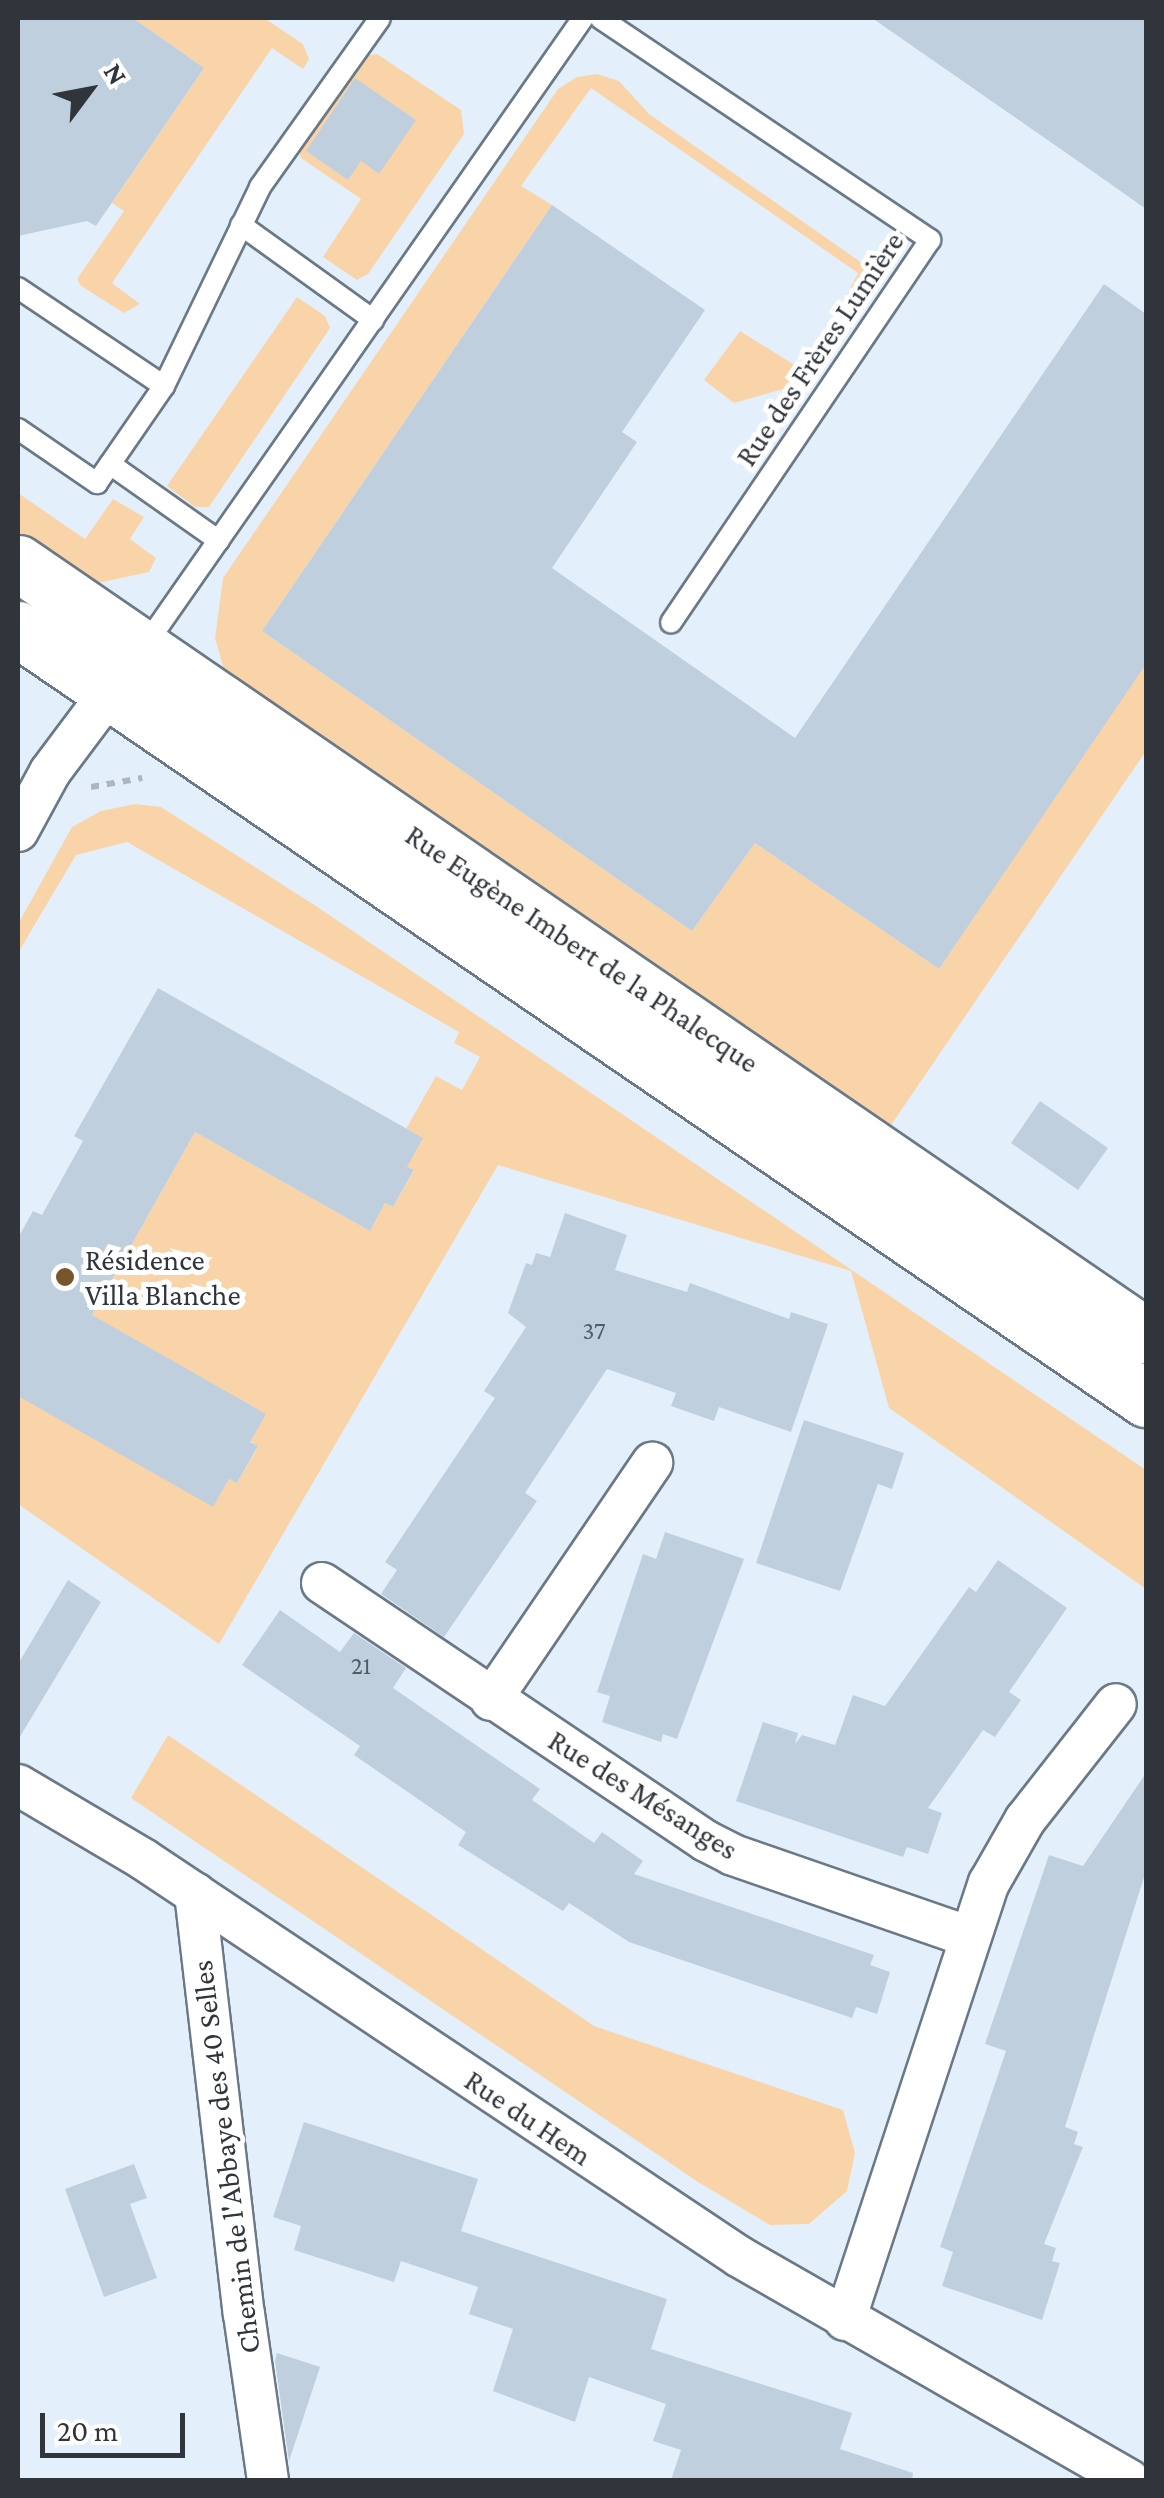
<!DOCTYPE html>
<html>
<head>
<meta charset="utf-8">
<style>
  body { margin:0 }
  #map { position:relative; width:1164px; height:2498px; overflow:hidden; background:#e3f0fc; font-family:"Crimson Pro",serif }
  div>[style] { position:absolute }
  [style*='--x'] { left:calc(var(--x)*1px); top:calc(var(--y)*1px); width:calc(var(--w)*1px); rotate:calc(var(--a)*1deg) }
  .green>* { inset:0; background:#fad4a9 }
  .building>* { inset:0; background:#c0cfde }
  .path>* { height:6px; margin-top:-3px; transform-origin:0; background:repeating-linear-gradient(90deg,#abb6c0 0 8px,transparent 0 16px) }
  .roads { filter:drop-shadow(2px 0 #6b7986) drop-shadow(-2px 0 #6b7986) drop-shadow(0 2px #6b7986) drop-shadow(0 -2px #6b7986) }
  .lane>* { height:20px; margin:-10px; padding:0 10px; transform-origin:10px; border-radius:10px; background:#fff }
  .street>* { height:40px; margin:-20px; padding:0 20px; transform-origin:20px; border-radius:20px; background:#fff }
  .secondary>* { height:55px; margin:-27.5px; padding:0 27.5px; transform-origin:27.5px; border-radius:27.5px; background:#fff }
  .dots>* { width:28px; height:28px; translate:-50% -50%; box-sizing:border-box; border:5px solid #fff; border-radius:50% }
  span { translate:-50% -50%; white-space:nowrap; text-align:center; line-height:1.15; -webkit-text-stroke:10px #fff; paint-order:stroke }
  .number-label { font-size:25px; color:#535c63 }
  .number-label span { -webkit-text-stroke-width:0 }
  .street-label { font-size:30px; color:#2f353a }
  .poi-label { font-size:30px; color:#2f353a }
  .left { translate:0 -50%; text-align:left }
  .frame { position:absolute; inset:0; border:20px solid #2f353a; pointer-events:none }
  .north { position:absolute; left:40px; top:40px; width:100px; height:100px; -webkit-text-stroke:8px #fff; paint-order:stroke; rotate:58deg; font-size:28px; font-weight:700; line-height:40px; text-align:center; color:#2f353a }
  .north::after { content:''; display:block; margin:auto; width:35px; height:45px; background:#2f353a; clip-path:polygon(50% 0,100% 100%,50% 72%,0 100%) }
  .scale { position:absolute; left:40px; top:2413px; width:145px; height:45px; box-sizing:border-box; border:5px solid #2f353a; border-top:0; padding-left:12px; font-size:30px; line-height:35px; white-space:nowrap; color:#2f353a; -webkit-text-stroke:8px #fff; paint-order:stroke }
</style>
</head>
<body>
<div id="map">
  <div class="green">
    <div style="clip-path:polygon(133px 18px,264px 18px,303px 44px,309px 59px,303px 69px,272px 48px,112px 283px,140px 304px,124px 313px,81px 286px,77px 279px,124px 211px,112px 203px,204px 68px)"></div>
    <div style="clip-path:polygon(377px 54px,461px 110px,464px 134px,368px 274px,357px 280px,323px 257px,361px 199px,301px 158px,298px 148px,363px 56px)"></div>
    <div style="clip-path:polygon(597px 74px,619px 81px,649px 114px,872px 270px,877px 279px,859px 304px,843px 302px,858px 273px,591px 88px,521px 186px,552px 205px,262px 631px,692px 931px,755px 843px,939px 969px,1146px 660px,1146px 751px,887px 1131px,227px 680px,215px 638px,223px 578px,558px 89px,577px 77px)"></div>
    <div style="clip-path:polygon(297px 297px,325px 316px,330px 328px,209px 507px,195px 507px,167px 486px)"></div>
    <div style="clip-path:polygon(740px 331px,798px 367px,820px 338px,829px 345px,804px 383px,734px 403px,704px 380px)"></div>
    <div style="clip-path:polygon(18px 493px,85px 539px,113px 499px,144px 517px,130px 539px,156px 558px,149px 572px,84px 586px,18px 541px)"></div>
    <div style="clip-path:polygon(135px 804px,161px 807px,316px 906px,1146px 1470px,1146px 1589px,889px 1408px,851px 1271px,498px 1165px,219px 1644px,18px 1504px,18px 1395px,213px 1506px,229px 1479px,237px 1483px,258px 1447px,92px 1315px,195px 1132px,370px 1231px,385px 1203px,393px 1207px,414px 1171px,407px 1167px,406px 1129px,436px 1076px,462px 1090px,480px 1057px,454px 1043px,459px 1032px,127px 842px,76px 855px,18px 953px,18px 924px,72px 827px,101px 811px)"></div>
    <div style="clip-path:polygon(168px 1735px,594px 2026px,843px 2110px,855px 2153px,847px 2191px,809px 2224px,770px 2225px,698px 2182px,131px 1798px)"></div>
  </div>
  <div class="building">
    <div style="clip-path:polygon(18px 18px,133px 18px,204px 68px,96px 226px,87px 221px,18px 236px)"></div>
    <div style="clip-path:polygon(872px 18px,1146px 18px,1146px 209px,1095px 173px)"></div>
    <div style="clip-path:polygon(355px 78px,416px 120px,379px 174px,361px 161px,348px 180px,306px 151px)"></div>
    <div style="clip-path:polygon(552px 205px,705px 310px,622px 432px,637px 442px,552px 568px,795px 738px,1104px 284px,1146px 314px,1146px 664px,939px 969px,755px 843px,692px 931px,262px 631px)"></div>
    <div style="clip-path:polygon(158px 988px,423px 1138px,407px 1167px,414px 1170px,393px 1207px,385px 1203px,370px 1231px,195px 1132px,92px 1315px,266px 1414px,250px 1442px,258px 1446px,237px 1483px,229px 1479px,213px 1507px,18px 1396px,18px 1238px,33px 1211px,42px 1215px,83px 1141px,74px 1136px)"></div>
    <div style="clip-path:polygon(1040px 1101px,1108px 1148px,1078px 1190px,1011px 1143px)"></div>
    <div style="clip-path:polygon(565px 1213px,627px 1235px,615px 1270px,687px 1292px,690px 1283px,789px 1319px,791px 1312px,828px 1324px,791px 1432px,719px 1407px,714px 1421px,671px 1406px,676px 1393px,607px 1369px,525px 1493px,537px 1501px,444px 1637px,381px 1594px,397px 1570px,385px 1562px,495px 1398px,484px 1391px,526px 1327px,508px 1313px,526px 1263px,532px 1265px,536px 1253px,550px 1257px)"></div>
    <div style="clip-path:polygon(804px 1420px,904px 1453px,892px 1489px,878px 1484px,840px 1591px,756px 1563px)"></div>
    <div style="clip-path:polygon(665px 1532px,744px 1559px,677px 1739px,663px 1734px,661px 1742px,602px 1722px,610px 1696px,597px 1692px,643px 1554px,656px 1559px)"></div>
    <div style="clip-path:polygon(998px 1560px,1067px 1608px,1009px 1692px,1021px 1700px,995px 1737px,983px 1730px,928px 1808px,942px 1813px,928px 1854px,907px 1847px,903px 1857px,736px 1801px,763px 1722px,798px 1733px,795px 1744px,802px 1735px,835px 1745px,853px 1695px,885px 1706px,969px 1587px,976px 1592px)"></div>
    <div style="clip-path:polygon(68px 1580px,101px 1602px,18px 1740px,18px 1664px)"></div>
    <div style="clip-path:polygon(280px 1610px,340px 1652px,354px 1633px,406px 1668px,393px 1688px,540px 1789px,532px 1800px,594px 1843px,602px 1832px,643px 1861px,634px 1874px,874px 1955px,870px 1965px,890px 1972px,877px 2014px,856px 2007px,852px 2018px,629px 1942px,569px 1903px,563px 1911px,458px 1845px,466px 1832px,354px 1755px,360px 1746px,242px 1665px)"></div>
    <div style="clip-path:polygon(1146px 1773px,1146px 1871px,1065px 2127px,1078px 2132px,1074px 2144px,1083px 2147px,1044px 2244px,1056px 2248px,1052px 2261px,1060px 2263px,1042px 2320px,942px 2286px,953px 2252px,940px 2247px,1006px 2051px,985px 2044px,1049px 1855px,1083px 1866px)"></div>
    <div style="clip-path:polygon(304px 2122px,478px 2179px,461px 2231px,667px 2299px,651px 2349px,852px 2413px,840px 2449px,913px 2473px,912px 2480px,671px 2480px,681px 2450px,653px 2441px,666px 2404px,589px 2377px,575px 2422px,493px 2391px,513px 2329px,469px 2314px,478px 2287px,401px 2261px,394px 2282px,294px 2250px,301px 2226px,273px 2217px)"></div>
    <div style="clip-path:polygon(134px 2164px,147px 2198px,130px 2204px,157px 2278px,104px 2297px,65px 2189px)"></div>
    <div style="clip-path:polygon(277px 2353px,320px 2367px,289px 2461px,275px 2361px)"></div>
  </div>
  <div class="path">
    <div style="--x:91;--y:787;--w:52;--a:-10"></div>
  </div>
  <div class="roads">
    <div class="lane">
      <div style="--x:600;--y:18;--w:398;--a:33.9"></div>
      <div style="--x:930;--y:240;--w:462;--a:124.1"></div>
      <div style="--x:241;--y:225;--w:163;--a:35.7"></div>
      <div style="--x:18;--y:288;--w:176;--a:33.9"></div>
      <div style="--x:18;--y:429;--w:96;--a:34.4"></div>
      <div style="--x:97;--y:483;--w:118;--a:-55.4"></div>
      <div style="--x:164;--y:386;--w:221;--a:-64.2"></div>
      <div style="--x:260;--y:187;--w:207;--a:-54.6"></div>
      <div style="--x:110;--y:464;--w:133;--a:35.2"></div>
      <div style="--x:144;--y:647;--w:767;--a:-55.09"></div>
    </div>
    <div class="street">
      <div style="--x:18;--y:831;--w:67;--a:-61.5"></div>
      <div style="--x:50;--y:772;--w:124;--a:-53.2"></div>
      <div style="--x:322;--y:1583;--w:463;--a:33.9"></div>
      <div style="--x:706;--y:1841;--w:30;--a:27"></div>
      <div style="--x:733;--y:1855;--w:251;--a:19.1"></div>
      <div style="--x:491;--y:1700;--w:287;--a:-55.8"></div>
      <div style="--x:18;--y:1785;--w:145;--a:30.6"></div>
      <div style="--x:143;--y:1859;--w:718;--a:33.69"></div>
      <div style="--x:740;--y:2257;--w:449;--a:29.8"></div>
      <div style="--x:195;--y:1893;--w:424;--a:83.4"></div>
      <div style="--x:244;--y:2314;--w:168;--a:81.8"></div>
      <div style="--x:845;--y:2320;--w:460;--a:-71.8"></div>
      <div style="--x:989;--y:1883;--w:73;--a:-60.3"></div>
      <div style="--x:1025;--y:1820;--w:147;--a:-51.9"></div>
    </div>
    <div class="secondary">
      <div style="--x:18;--y:563;--w:1367;--a:34.42"></div>
      <div style="--x:18;--y:629;--w:1366;--a:34.32"></div>
    </div>
  </div>
  <div class="dots">
    <div style="left:65px;top:1277px;background:#77562d"></div>
  </div>
  <div class="number-label">
    <span style="left:594px;top:1331px">37</span>
    <span style="left:361px;top:1666px">21</span>
  </div>
  <div class="street-label">
    <span style="left:820px;top:349px;rotate:-56deg">Rue des Frères Lumière</span>
    <span style="left:582px;top:949px;rotate:34deg">Rue Eugène Imbert de la Phalecque</span>
    <span style="left:643px;top:1795px;rotate:32deg">Rue des Mésanges</span>
    <span style="left:528px;top:2118px;rotate:34deg">Rue du Hem</span>
    <span style="left:226px;top:2157px;rotate:-97deg">Chemin de l'Abbaye des 40 Selles</span>
  </div>
  <div class="poi-label">
    <span class="left" style="left:85px;top:1277px">Résidence<br>Villa Blanche</span>
  </div>
  <div class="frame"></div>
  <div class="north">N</div>
  <div class="scale">20 m</div>
</div>
</body>
</html>
